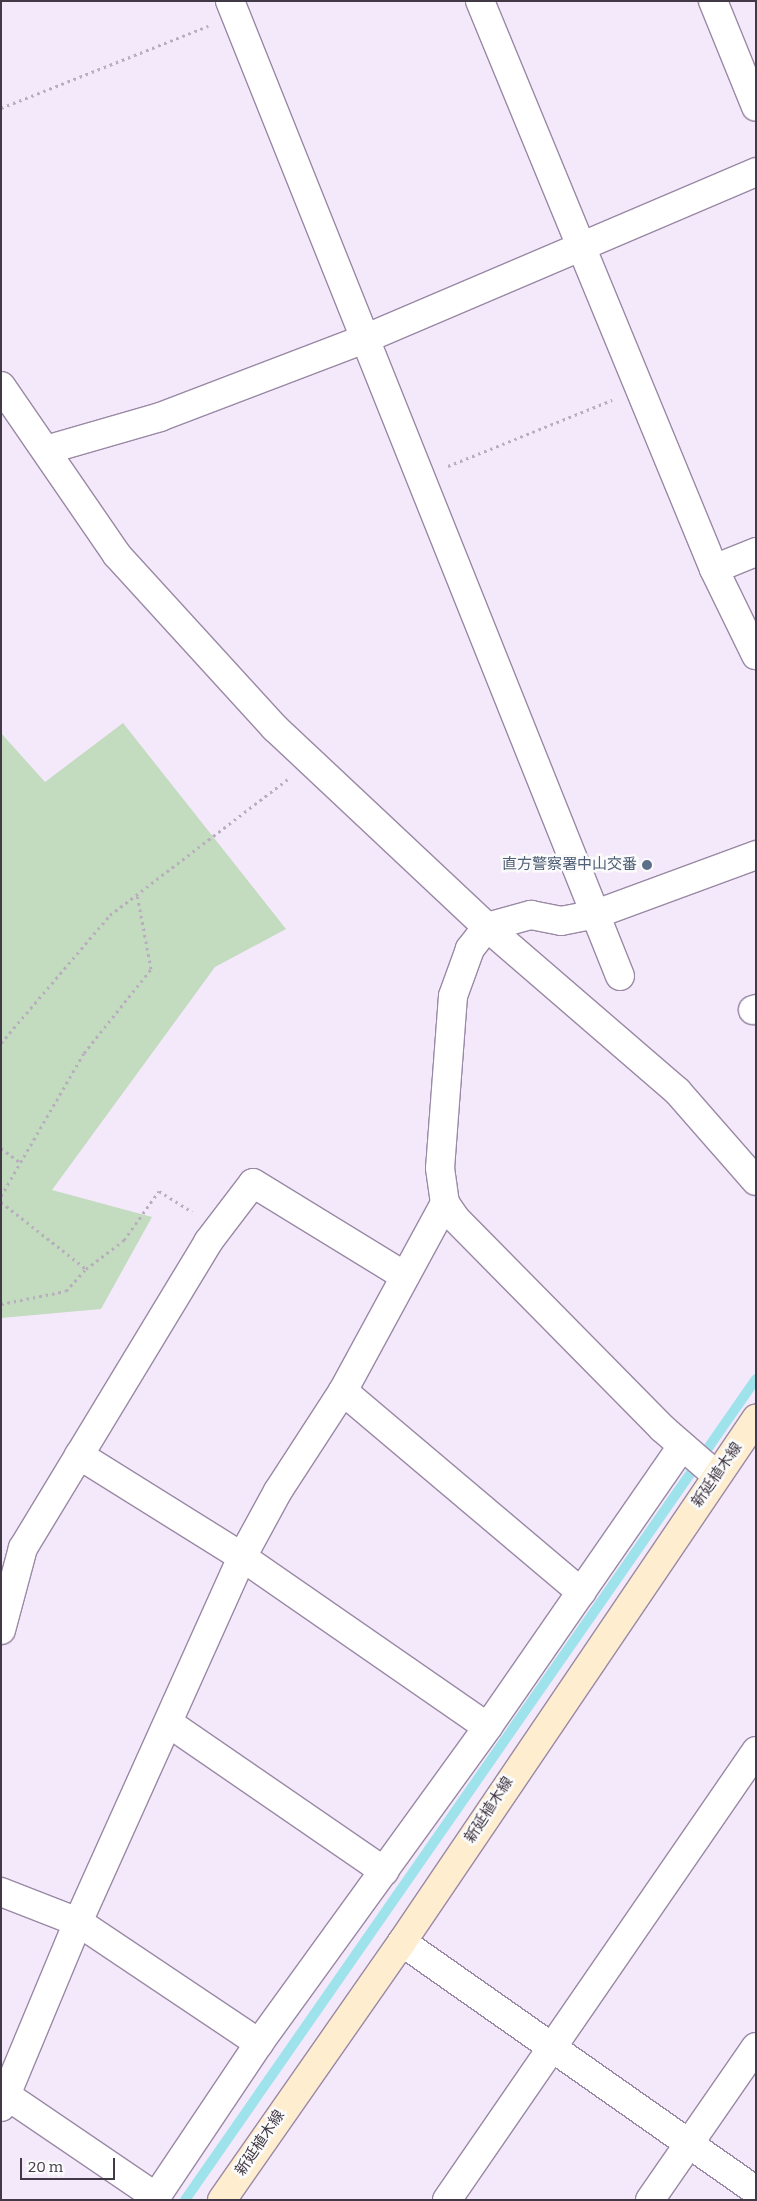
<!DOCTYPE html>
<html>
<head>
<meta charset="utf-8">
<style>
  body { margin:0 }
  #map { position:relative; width:757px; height:2201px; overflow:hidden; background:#f4e9fb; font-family:Bitter,"Noto Sans JP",serif }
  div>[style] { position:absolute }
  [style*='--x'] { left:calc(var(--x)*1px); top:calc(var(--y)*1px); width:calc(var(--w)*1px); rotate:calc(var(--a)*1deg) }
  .green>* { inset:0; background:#c3dbbf }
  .stream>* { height:10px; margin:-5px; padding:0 5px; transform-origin:5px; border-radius:5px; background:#9ee3ec }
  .path>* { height:3px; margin-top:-1.5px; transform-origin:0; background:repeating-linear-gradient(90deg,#b8aebe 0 2.5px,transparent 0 6.5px) }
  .roads { filter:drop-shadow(1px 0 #9a89a5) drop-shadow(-1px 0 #9a89a5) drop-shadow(0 1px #9a89a5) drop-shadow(0 -1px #9a89a5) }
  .minor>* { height:28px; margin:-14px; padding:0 14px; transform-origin:14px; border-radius:14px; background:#fff }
  .tertiary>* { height:28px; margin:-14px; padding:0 14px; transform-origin:14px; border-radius:14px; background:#fff }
  .secondary>* { height:28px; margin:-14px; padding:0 14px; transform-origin:14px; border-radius:14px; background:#feeecf }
  .dots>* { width:14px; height:14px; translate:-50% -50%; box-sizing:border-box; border:2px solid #fbfbfb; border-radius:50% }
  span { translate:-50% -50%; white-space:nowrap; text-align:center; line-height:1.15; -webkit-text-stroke:5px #fbfbfb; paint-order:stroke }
  .service-label { font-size:15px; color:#4e5e75 }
  .right { translate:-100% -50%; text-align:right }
  .street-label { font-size:15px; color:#413945 }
  .frame { position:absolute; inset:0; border:2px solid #413945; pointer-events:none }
  .scale { position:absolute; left:20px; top:2158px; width:95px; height:22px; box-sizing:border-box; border:2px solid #413945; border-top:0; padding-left:6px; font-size:15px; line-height:18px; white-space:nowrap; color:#413945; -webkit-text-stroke:4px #fbfbfb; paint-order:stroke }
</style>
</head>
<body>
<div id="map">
  <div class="green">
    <div style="clip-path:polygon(123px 723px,286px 929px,215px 967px,52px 1190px,152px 1217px,101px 1309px,1px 1318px,1px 733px,45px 782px)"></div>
  </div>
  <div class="stream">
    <div style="--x:185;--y:2200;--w:1000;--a:-55.18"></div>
  </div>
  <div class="path">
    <div style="--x:1;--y:108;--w:223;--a:-21.6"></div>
    <div style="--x:448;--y:466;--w:177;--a:-21.9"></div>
    <div style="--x:1;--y:1043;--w:168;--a:-49.6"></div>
    <div style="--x:110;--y:915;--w:224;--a:-37.4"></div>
    <div style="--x:1;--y:1148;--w:25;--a:37"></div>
    <div style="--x:1;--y:1196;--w:165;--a:-59.9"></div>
    <div style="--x:84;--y:1053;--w:107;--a:-51.4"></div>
    <div style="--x:151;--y:969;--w:76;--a:-100.6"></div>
    <div style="--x:1;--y:1202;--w:108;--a:38.2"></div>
    <div style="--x:1;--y:1304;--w:66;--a:-11.3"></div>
    <div style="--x:66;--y:1291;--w:30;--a:-48"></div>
    <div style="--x:86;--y:1269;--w:48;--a:-37.3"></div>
    <div style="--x:124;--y:1240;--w:60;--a:-54.5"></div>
    <div style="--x:159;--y:1191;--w:39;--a:32"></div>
  </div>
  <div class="roads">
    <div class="minor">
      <div style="--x:230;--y:1;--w:1050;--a:68.2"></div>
      <div style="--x:480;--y:1;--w:614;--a:67.61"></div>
      <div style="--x:714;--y:569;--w:96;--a:64"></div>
      <div style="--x:713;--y:1;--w:114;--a:67.9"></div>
      <div style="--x:46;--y:450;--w:119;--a:-16.1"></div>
      <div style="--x:160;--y:417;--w:222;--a:-20.9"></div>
      <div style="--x:367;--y:338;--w:423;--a:-23.1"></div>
      <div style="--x:714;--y:569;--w:45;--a:-22"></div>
      <div style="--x:487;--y:927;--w:46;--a:-15.3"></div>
      <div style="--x:531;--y:915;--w:31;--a:11"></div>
      <div style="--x:561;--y:921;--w:36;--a:-11"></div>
      <div style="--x:596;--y:914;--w:171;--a:-20.2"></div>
      <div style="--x:753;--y:1010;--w:3;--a:-18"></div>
      <div style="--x:343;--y:1391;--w:312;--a:40.2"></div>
      <div style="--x:79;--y:1455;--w:192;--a:32"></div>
      <div style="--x:242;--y:1557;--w:285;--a:34.7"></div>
      <div style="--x:1;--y:1630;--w:85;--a:-75"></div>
      <div style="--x:23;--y:1548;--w:358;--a:-58.8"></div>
      <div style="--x:208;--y:1242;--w:74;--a:-52.7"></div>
      <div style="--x:253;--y:1183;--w:176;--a:31.5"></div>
      <div style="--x:170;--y:1724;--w:260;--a:34.5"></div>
      <div style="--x:1;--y:1892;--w:83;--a:21.3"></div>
      <div style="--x:78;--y:1922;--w:218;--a:33.8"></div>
      <div style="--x:402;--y:1942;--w:433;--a:35.1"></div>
      <div style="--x:6;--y:2095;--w:181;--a:34.2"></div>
      <div style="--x:1;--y:2107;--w:200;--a:-67.4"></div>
      <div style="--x:78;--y:1922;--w:400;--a:-65.8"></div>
      <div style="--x:242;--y:1557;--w:75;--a:-61.4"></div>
      <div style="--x:278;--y:1491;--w:119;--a:-57"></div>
      <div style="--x:343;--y:1391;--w:214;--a:-61.5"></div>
      <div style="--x:154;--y:2200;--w:189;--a:-56.2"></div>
      <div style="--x:259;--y:2043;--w:392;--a:-54.1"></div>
      <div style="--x:489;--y:1725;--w:339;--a:-55.3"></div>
      <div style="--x:447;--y:2200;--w:545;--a:-55.46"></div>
      <div style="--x:650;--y:2200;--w:186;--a:-55.3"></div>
    </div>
    <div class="tertiary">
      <div style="--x:1;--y:386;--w:205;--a:55.5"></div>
      <div style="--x:117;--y:555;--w:234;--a:47.6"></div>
      <div style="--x:275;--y:728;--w:291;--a:43.2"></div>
      <div style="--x:487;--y:927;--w:252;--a:40.8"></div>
      <div style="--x:678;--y:1092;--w:118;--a:48.8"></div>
      <div style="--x:487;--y:927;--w:28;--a:128"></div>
      <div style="--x:470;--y:949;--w:50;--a:109.9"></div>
      <div style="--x:453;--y:996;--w:172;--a:94.3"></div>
      <div style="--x:440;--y:1168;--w:35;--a:82"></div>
      <div style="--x:445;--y:1203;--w:18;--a:56"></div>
      <div style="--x:455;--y:1218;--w:295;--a:45.4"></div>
      <div style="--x:662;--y:1428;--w:72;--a:41"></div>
    </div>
    <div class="secondary">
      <div style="--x:222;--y:2200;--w:315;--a:-55.1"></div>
      <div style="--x:402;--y:1942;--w:632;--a:-55.91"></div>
    </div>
  </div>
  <div class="dots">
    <div style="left:647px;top:865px;background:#5c6f8a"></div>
  </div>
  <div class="service-label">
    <span class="right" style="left:637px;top:865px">直方警察署中山交番</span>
  </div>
  <div class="street-label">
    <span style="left:717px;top:1475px;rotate:-55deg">新延植木線</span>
    <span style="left:489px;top:1810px;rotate:-57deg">新延植木線</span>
    <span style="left:260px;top:2143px;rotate:-56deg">新延植木線</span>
  </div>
  <div class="frame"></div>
  <div class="scale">20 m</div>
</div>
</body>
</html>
